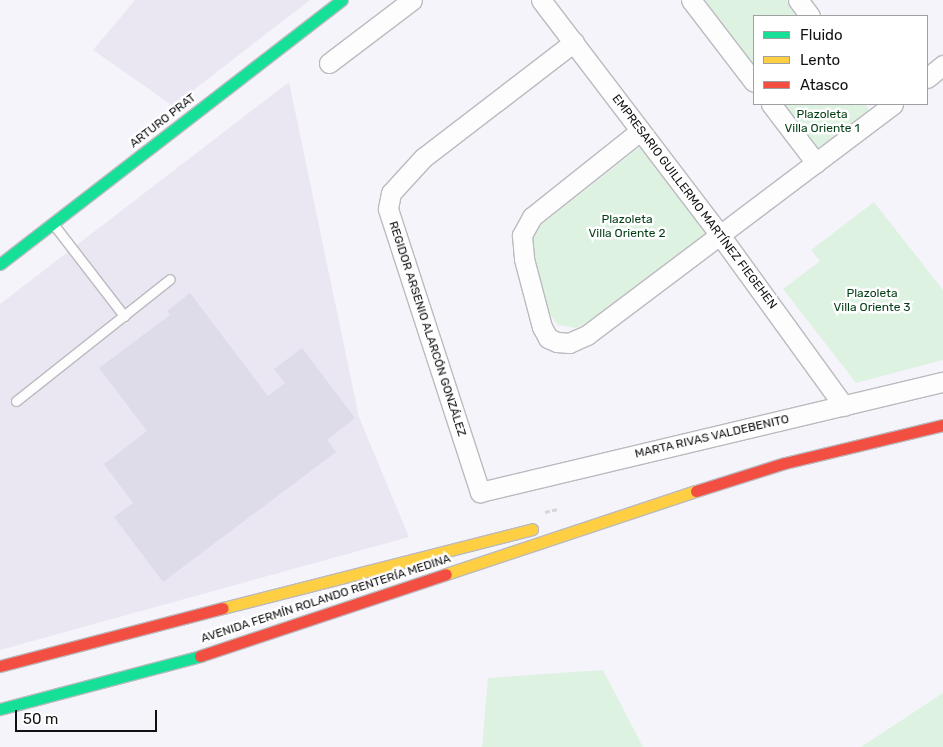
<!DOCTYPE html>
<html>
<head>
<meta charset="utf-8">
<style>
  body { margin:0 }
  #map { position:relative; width:943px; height:747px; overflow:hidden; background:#f5f4fa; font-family:Rubik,sans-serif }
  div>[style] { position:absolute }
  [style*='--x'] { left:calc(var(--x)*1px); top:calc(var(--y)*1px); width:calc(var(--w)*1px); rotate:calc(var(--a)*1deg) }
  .built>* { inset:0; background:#eae7f3 }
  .green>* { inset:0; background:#def2e2 }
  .building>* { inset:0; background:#dedce9 }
  .path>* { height:3px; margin-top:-1.5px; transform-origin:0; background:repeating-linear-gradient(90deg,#d7d7d9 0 5px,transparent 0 7.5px) }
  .roads { filter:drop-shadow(1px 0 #bbbabf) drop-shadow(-1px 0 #bbbabf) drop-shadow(0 1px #bbbabf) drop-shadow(0 -1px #bbbabf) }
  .lane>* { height:9px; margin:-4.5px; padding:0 4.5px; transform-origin:4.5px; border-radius:4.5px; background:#fefdfe }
  .street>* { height:19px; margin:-9.5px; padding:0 9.5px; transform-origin:9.5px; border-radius:9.5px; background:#fefdfe }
  .fast>* { height:11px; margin:-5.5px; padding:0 5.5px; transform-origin:5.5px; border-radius:5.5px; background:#16e098 }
  .slow>* { height:11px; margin:-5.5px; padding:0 5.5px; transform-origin:5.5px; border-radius:5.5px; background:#ffcf43 }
  .jam>* { height:11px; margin:-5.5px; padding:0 5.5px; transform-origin:5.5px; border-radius:5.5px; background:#f24e42 }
  span { translate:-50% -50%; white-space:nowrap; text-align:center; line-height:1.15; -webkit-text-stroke:5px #fff; paint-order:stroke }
  .park-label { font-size:12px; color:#013d12 }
  .street-label { font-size:12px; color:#111114 }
  .legend { position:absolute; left:753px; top:15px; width:175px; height:90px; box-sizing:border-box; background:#fff; border:1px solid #a0a0a1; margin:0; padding:6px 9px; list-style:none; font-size:15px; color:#111114 }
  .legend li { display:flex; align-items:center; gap:10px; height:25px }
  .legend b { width:25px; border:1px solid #a0a0a1 }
  .scale { position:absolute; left:15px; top:710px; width:142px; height:22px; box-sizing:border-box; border:2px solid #111114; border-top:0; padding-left:6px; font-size:15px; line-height:18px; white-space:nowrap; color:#111114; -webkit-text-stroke:4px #fff; paint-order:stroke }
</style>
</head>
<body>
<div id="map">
  <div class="built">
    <div style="clip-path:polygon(135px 0,310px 0,173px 106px,93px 50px)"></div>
    <div style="clip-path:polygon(289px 82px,359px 417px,409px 537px,0 650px,0 304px)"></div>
  </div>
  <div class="green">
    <div style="clip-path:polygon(705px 0,787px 0,799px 16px,754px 16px,754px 66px)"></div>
    <div style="clip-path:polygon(783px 104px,865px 104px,869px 110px,817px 149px)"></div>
    <div style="clip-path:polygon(641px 146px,709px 233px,598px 317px,576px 328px,558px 325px,549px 313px,535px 261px,532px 241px,538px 227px)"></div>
    <div style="clip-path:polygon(874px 202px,943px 290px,943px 360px,856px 383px,783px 289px,820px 261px,811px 250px)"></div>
    <div style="clip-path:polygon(603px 670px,643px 747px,482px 747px,488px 678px)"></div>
    <div style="clip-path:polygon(943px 693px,943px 747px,861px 747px)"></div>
  </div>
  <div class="building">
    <div style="clip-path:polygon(190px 293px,268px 396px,285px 383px,274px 369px,302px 348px,355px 418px,327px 440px,336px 452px,163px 582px,114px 517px,133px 503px,104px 464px,147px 431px,99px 368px,170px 315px,167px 311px)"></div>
  </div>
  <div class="path">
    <div style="--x:545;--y:512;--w:13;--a:-13"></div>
  </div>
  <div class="roads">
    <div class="lane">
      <div style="--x:54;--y:225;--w:115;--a:52.4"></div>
      <div style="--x:16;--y:401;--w:196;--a:-38.4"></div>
    </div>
    <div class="street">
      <div style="--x:541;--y:0;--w:295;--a:52.7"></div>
      <div style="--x:720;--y:235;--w:211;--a:54.1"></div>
      <div style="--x:691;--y:0;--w:103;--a:52.5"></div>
      <div style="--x:798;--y:0;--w:20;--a:53"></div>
      <div style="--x:574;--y:42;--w:190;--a:142.5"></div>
      <div style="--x:423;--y:158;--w:47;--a:132.4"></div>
      <div style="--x:391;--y:193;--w:16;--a:101"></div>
      <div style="--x:388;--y:209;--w:298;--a:72"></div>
      <div style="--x:480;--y:492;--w:476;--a:-13.4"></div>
      <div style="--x:329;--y:63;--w:104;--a:-37.2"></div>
      <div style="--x:927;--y:78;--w:21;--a:-39"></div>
      <div style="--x:771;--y:104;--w:74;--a:52.7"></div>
      <div style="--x:640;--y:131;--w:138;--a:141.5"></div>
      <div style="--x:532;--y:217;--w:21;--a:119"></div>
      <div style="--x:522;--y:235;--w:24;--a:85"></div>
      <div style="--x:524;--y:259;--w:70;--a:75.2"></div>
      <div style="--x:542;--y:327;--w:13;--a:61"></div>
      <div style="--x:548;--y:338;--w:10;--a:24"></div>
      <div style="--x:557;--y:342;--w:12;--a:5"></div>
      <div style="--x:569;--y:343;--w:20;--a:-24"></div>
      <div style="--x:587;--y:335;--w:383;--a:-37"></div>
    </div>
    <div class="fast">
      <div style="--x:0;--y:264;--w:432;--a:-37.7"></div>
      <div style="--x:0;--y:709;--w:207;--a:-14.8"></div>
    </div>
    <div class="slow">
      <div style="--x:446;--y:574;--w:263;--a:-18.4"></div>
      <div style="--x:223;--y:608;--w:319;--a:-14.3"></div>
    </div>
    <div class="jam">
      <div style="--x:696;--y:491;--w:93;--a:-17.5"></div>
      <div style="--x:785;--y:463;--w:163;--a:-13.5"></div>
      <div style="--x:200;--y:656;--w:259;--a:-18.4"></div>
      <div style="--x:0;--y:666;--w:230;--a:-14.6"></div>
    </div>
  </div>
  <div class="park-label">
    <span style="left:822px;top:122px">Plazoleta<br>Villa Oriente 1</span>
    <span style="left:627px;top:227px">Plazoleta<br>Villa Oriente 2</span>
    <span style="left:872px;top:301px">Plazoleta<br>Villa Oriente 3</span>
  </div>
  <div class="street-label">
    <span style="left:163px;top:121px;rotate:-38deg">ARTURO PRAT</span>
    <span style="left:694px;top:202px;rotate:53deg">EMPRESARIO GUILLERMO MARTÍNEZ FIEGEHEN</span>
    <span style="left:427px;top:329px;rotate:72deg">REGIDOR ARSENIO ALARCÓN GONZÁLEZ</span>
    <span style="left:712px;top:437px;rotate:-13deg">MARTA RIVAS VALDEBENITO</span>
    <span style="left:326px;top:599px;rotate:-18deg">AVENIDA FERMÍN ROLANDO RENTERÍA MEDINA</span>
  </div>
  <ul class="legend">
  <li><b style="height:6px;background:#16e098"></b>Fluido</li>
  <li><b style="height:6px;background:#ffcf43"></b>Lento</li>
  <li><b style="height:6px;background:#f24e42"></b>Atasco</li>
  </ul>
  <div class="scale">50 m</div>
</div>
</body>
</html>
